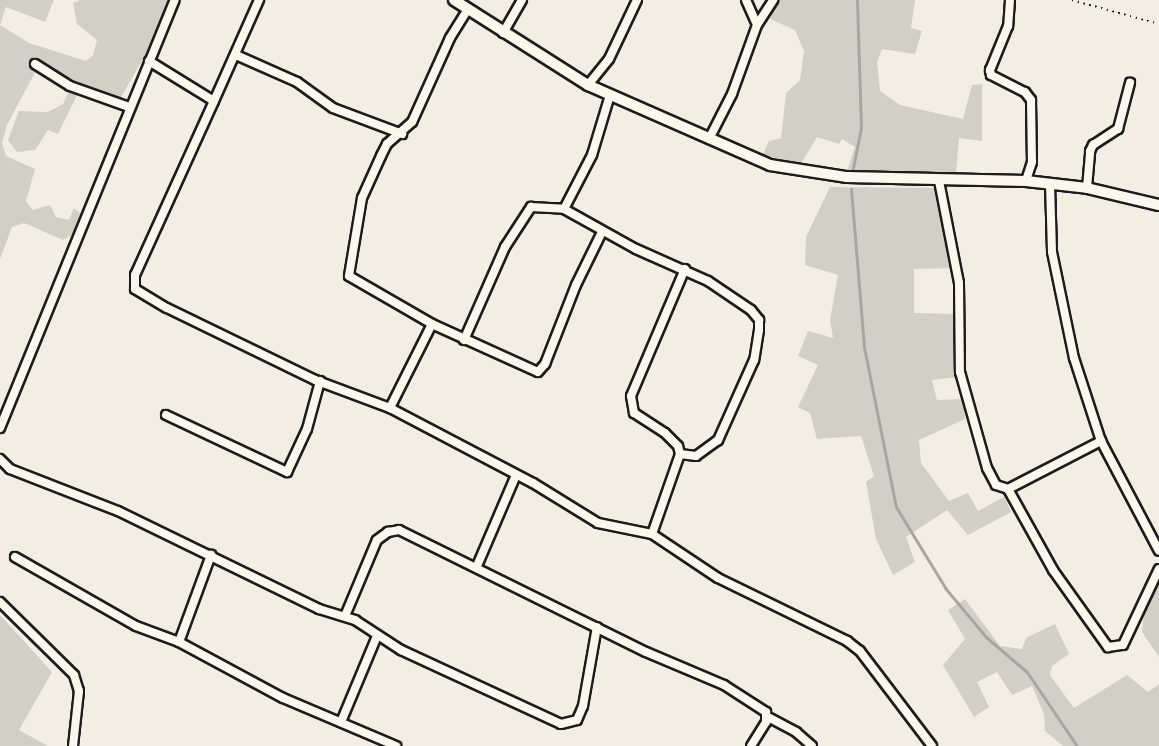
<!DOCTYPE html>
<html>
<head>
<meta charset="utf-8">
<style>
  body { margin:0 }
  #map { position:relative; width:1159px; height:746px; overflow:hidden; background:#f2eee4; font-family:Caveat,sans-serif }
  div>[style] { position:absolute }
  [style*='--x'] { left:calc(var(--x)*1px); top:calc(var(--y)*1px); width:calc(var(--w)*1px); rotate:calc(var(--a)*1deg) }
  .green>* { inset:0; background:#d2cfc6 }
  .stream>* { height:3px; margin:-1.5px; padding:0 1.5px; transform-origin:1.5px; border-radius:1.5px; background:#a9a6a0 }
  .path>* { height:1.5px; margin-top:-0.75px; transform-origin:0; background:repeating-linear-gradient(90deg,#1c1c1c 0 1.5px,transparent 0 6px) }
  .roads { filter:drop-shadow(2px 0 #1c1c1c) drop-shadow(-2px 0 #1c1c1c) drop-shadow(0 2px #1c1c1c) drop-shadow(0 -2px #1c1c1c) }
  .minor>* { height:8px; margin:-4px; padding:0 4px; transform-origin:4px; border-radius:4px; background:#fbf7ec }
  .tertiary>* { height:10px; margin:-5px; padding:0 5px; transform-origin:5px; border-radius:5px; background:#fbf7ec }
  span { translate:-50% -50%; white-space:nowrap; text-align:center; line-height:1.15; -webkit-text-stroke:4.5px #fbf7ec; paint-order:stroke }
</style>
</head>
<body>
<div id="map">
  <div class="green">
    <div style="clip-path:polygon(0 0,54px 0,45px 22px,6px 7px,0 25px,29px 43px,86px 61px,93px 55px,97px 40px,77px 24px,73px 3px,80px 0,168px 0,145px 55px,120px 99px,80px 89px,58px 134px,48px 130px,35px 150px,17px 152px,8px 140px,19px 111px,48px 112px,63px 104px,73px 83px,62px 73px,40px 63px,7px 125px,2px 143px,6px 156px,35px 169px,26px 201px,33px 210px,50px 205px,56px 217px,69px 220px,74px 208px,80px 213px,72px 235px,63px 240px,24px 223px,12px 227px,0 259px)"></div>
    <div style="clip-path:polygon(778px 0,915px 0,911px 28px,922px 31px,915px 54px,882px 49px,877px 62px,880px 91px,900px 105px,963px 119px,972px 85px,982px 84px,982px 141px,959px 138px,956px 174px,847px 171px,855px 147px,842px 139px,839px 144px,817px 137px,800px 165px,763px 154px,769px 141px,781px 138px,786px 93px,800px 80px,804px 51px,795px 30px,770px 19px)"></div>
    <div style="clip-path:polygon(830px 187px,942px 188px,957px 268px,914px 269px,914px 313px,956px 314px,957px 377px,932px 380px,937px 400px,963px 399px,965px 419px,919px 440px,921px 463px,949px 501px,968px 493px,978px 511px,1004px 497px,1011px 512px,968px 535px,947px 510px,906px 537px,915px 562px,893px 575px,876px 539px,866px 482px,874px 476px,861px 436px,817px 439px,810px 413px,798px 407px,818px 365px,798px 356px,808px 331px,833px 338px,830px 320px,838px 275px,805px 265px,806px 237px)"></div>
    <div style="clip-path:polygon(1159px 583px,1159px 657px,1142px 632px,1145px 606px)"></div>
    <div style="clip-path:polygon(965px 599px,1000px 646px,1022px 649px,1026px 638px,1055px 624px,1069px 654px,1052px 666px,1050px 675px,1074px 708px,1127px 675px,1148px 692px,1159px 684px,1159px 746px,1063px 746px,1045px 731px,1044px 714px,1032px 686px,1012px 695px,997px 672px,977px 682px,989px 707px,974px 717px,943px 665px,965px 639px,948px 610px)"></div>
    <div style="clip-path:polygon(0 615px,52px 672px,19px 730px,48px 746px,0 746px)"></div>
  </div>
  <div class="stream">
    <div style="--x:852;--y:173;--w:46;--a:-78.7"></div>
    <div style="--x:861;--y:128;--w:128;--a:-91.8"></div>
    <div style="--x:851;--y:189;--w:159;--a:85.3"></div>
    <div style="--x:864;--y:347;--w:163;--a:78.7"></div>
    <div style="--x:896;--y:507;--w:96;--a:58.6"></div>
    <div style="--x:946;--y:589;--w:62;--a:50.2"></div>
    <div style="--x:986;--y:637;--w:54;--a:40.5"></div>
    <div style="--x:1027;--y:672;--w:89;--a:56"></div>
  </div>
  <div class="path">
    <div style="--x:1072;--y:0;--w:90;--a:15.4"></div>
  </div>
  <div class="roads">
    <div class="minor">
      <div style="--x:746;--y:0;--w:27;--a:66"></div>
      <div style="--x:1010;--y:0;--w:26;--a:94"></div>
      <div style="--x:1008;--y:26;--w:48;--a:112.2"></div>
      <div style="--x:990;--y:70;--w:5;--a:79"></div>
      <div style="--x:991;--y:75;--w:38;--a:27"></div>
      <div style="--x:1025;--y:92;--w:10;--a:53"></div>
      <div style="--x:1031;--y:100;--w:62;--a:89.1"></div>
      <div style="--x:1032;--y:162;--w:20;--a:108"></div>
      <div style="--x:468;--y:9;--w:34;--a:122"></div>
      <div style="--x:450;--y:38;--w:92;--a:114.3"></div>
      <div style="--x:412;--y:122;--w:33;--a:139"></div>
      <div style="--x:387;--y:144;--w:13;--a:117"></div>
      <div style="--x:381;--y:156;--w:46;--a:114.3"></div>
      <div style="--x:362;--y:198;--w:79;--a:99.5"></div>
      <div style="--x:349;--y:276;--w:96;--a:30"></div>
      <div style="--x:432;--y:324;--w:116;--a:24.4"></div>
      <div style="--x:538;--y:372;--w:11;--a:-49"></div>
      <div style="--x:545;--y:364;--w:85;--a:-68.6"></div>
      <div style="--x:576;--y:285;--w:59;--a:-63.9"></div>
      <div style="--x:503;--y:33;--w:38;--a:-60"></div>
      <div style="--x:236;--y:55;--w:67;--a:23.9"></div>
      <div style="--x:297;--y:82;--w:44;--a:35.8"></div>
      <div style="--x:333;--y:108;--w:74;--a:20.6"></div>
      <div style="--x:149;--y:61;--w:76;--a:31.6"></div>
      <div style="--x:214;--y:101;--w:191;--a:114.4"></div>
      <div style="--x:135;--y:275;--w:14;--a:90"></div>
      <div style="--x:135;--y:289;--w:37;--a:31"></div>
      <div style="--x:167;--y:308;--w:165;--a:25.9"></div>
      <div style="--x:315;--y:380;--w:80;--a:20.5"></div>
      <div style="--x:35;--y:64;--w:41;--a:32.2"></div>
      <div style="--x:70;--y:86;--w:63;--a:19.6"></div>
      <div style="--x:588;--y:85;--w:33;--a:-51"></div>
      <div style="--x:609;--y:59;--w:65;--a:-64.6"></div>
      <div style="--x:214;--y:101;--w:111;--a:-66"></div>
      <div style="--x:709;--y:139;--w:51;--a:-62.9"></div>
      <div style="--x:732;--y:94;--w:73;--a:-70.1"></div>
      <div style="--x:757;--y:25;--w:30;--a:-57"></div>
      <div style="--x:939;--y:181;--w:104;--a:78.9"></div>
      <div style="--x:959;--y:283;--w:89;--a:89.4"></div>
      <div style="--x:960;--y:372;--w:100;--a:74.3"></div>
      <div style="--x:987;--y:468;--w:19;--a:62"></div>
      <div style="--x:996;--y:485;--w:13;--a:18"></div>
      <div style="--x:1008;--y:489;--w:105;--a:-27.3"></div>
      <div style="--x:1050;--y:184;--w:68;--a:88.3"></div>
      <div style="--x:1052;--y:252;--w:108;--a:78.3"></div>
      <div style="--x:1074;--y:358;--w:87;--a:72"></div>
      <div style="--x:1101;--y:441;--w:124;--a:62.2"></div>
      <div style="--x:1087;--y:188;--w:37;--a:-85"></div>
      <div style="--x:1090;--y:151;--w:7;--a:-63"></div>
      <div style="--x:1093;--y:145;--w:30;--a:-33"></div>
      <div style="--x:1118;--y:129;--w:48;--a:-75.4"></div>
      <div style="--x:564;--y:209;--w:61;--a:-62.6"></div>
      <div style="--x:592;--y:155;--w:63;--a:-73.3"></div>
      <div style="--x:432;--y:324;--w:94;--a:116.6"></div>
      <div style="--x:390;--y:408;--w:161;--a:27.7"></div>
      <div style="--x:533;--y:483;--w:76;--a:31.6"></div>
      <div style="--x:598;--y:523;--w:55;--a:11.5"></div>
      <div style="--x:652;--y:534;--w:85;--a:-70.7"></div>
      <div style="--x:680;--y:454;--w:8;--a:-104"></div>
      <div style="--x:678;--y:446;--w:18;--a:-135"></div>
      <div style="--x:665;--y:433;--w:37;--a:-147"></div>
      <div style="--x:634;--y:413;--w:17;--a:-100"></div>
      <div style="--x:631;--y:396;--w:138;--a:-67"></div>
      <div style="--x:464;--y:340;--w:102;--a:-66.2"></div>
      <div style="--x:505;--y:247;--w:48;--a:-57"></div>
      <div style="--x:531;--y:207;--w:33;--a:3"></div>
      <div style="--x:564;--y:209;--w:82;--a:29.1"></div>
      <div style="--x:636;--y:249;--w:79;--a:24"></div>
      <div style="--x:708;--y:281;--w:52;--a:34"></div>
      <div style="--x:751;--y:310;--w:13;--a:51"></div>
      <div style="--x:759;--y:320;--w:10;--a:90"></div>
      <div style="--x:759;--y:330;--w:30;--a:99"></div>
      <div style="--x:754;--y:360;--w:88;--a:114.2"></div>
      <div style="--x:718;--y:440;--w:27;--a:144"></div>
      <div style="--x:696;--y:456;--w:16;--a:-173"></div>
      <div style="--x:166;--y:415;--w:134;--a:25.2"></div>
      <div style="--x:287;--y:472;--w:47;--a:-65.1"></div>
      <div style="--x:307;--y:429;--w:50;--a:-74.8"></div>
      <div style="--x:0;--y:428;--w:462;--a:-67.8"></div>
      <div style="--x:0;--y:459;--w:14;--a:45"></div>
      <div style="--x:10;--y:469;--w:116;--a:21.3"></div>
      <div style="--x:118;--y:511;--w:224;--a:26"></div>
      <div style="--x:319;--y:609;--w:38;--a:17"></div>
      <div style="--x:355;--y:620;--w:55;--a:33.1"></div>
      <div style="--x:401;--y:650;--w:176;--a:24.8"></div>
      <div style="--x:561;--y:724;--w:16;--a:-14"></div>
      <div style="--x:577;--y:720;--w:15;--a:-67"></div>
      <div style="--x:583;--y:706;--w:80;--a:-80"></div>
      <div style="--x:1008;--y:489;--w:93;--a:60.9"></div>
      <div style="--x:1053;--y:570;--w:95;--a:54.5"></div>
      <div style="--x:1108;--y:647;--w:15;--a:-8"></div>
      <div style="--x:1123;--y:645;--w:84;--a:-64.7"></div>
      <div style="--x:652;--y:534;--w:79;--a:33.7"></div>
      <div style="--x:718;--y:578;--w:144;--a:26"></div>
      <div style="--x:847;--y:641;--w:16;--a:38"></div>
      <div style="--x:860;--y:651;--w:119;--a:52.8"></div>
      <div style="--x:15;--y:557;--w:139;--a:29.7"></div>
      <div style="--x:136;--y:626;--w:46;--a:20.4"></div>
      <div style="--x:179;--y:642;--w:118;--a:28.3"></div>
      <div style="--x:283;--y:698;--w:123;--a:23"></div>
      <div style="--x:477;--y:566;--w:99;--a:-66.8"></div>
      <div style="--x:0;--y:602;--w:104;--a:44.6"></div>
      <div style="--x:74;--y:675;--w:17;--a:73"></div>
      <div style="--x:79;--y:691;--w:55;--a:96.2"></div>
      <div style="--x:345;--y:616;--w:82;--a:-67.2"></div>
      <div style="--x:377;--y:540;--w:14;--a:-36"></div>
      <div style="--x:388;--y:532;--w:11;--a:-10"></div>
      <div style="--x:399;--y:530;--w:275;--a:26.3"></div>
      <div style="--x:646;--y:652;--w:85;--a:22.9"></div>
      <div style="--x:724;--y:685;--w:50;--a:32.7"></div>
      <div style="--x:766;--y:712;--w:10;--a:90"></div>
      <div style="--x:766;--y:722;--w:28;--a:122"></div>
      <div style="--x:179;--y:642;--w:93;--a:-69.8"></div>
      <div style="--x:768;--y:717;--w:32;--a:28"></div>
      <div style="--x:796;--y:732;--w:21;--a:41"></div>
      <div style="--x:341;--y:722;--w:93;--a:-67.3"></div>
    </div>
    <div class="tertiary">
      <div style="--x:454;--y:0;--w:159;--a:32.4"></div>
      <div style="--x:588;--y:85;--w:199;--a:23.7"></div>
      <div style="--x:770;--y:165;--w:78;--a:8.9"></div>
      <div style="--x:847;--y:177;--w:179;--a:1.3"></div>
      <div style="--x:1026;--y:181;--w:61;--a:6.5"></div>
      <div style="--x:1087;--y:188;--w:74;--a:13.3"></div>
    </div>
  </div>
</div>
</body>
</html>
